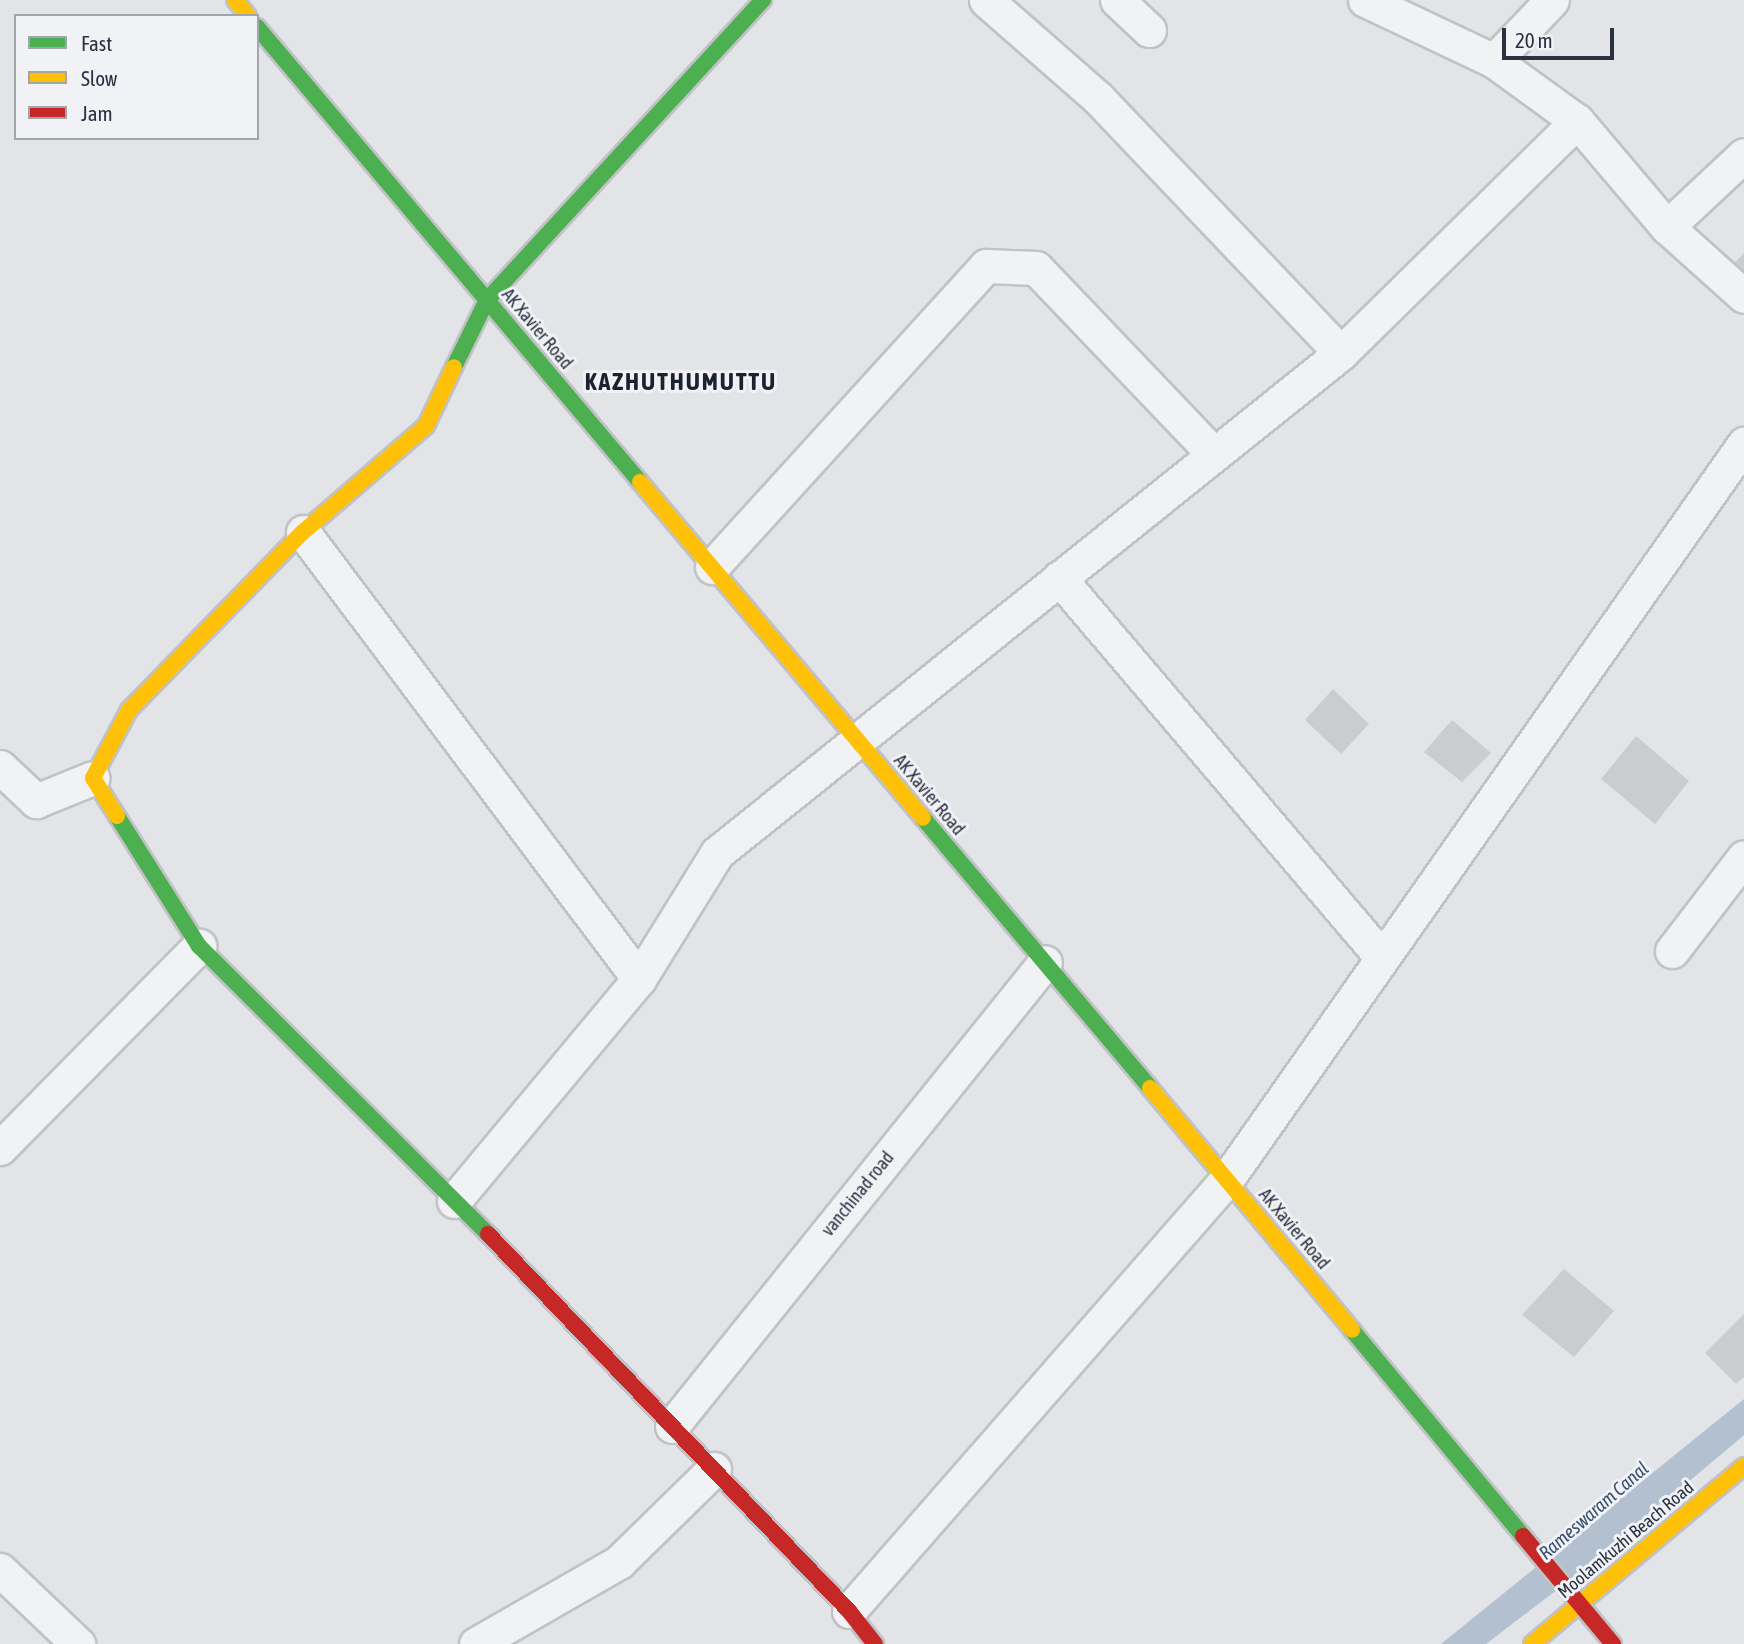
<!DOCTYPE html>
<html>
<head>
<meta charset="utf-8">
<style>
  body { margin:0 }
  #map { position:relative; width:1744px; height:1644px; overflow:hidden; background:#e2e4e7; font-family:"Asap Condensed",sans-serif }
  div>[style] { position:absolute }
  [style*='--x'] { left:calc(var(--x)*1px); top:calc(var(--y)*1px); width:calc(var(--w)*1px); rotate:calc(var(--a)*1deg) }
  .water>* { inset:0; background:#b2c0d0 }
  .building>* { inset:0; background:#cacccf }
  .roads { filter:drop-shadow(2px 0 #c0c2c5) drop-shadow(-2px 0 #c0c2c5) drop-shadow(0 2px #c0c2c5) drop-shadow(0 -2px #c0c2c5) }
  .street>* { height:33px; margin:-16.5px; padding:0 16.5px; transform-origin:16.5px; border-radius:16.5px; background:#f1f2f4 }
  .fast>* { height:16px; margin:-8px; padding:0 8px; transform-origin:8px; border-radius:8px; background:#4caf50 }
  .slow>* { height:16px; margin:-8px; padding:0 8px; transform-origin:8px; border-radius:8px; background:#ffc107 }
  .jam>* { height:16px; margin:-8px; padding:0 8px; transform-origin:8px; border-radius:8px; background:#c62828 }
  span { translate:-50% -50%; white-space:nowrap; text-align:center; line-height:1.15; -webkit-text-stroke:6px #f0f2f6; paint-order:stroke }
  .street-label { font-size:18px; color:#2a313f }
  .water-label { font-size:19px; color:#374f70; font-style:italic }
  .district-label { font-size:24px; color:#1c2230; font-weight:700; letter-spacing:2px }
  .legend { position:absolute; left:14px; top:14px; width:245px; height:126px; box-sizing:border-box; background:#f0f2f6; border:2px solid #a1a5ad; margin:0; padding:9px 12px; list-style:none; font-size:21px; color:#2a313f }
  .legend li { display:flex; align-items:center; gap:14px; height:35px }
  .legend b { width:35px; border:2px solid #a1a5ad }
  .scale { position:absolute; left:1502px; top:28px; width:112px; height:32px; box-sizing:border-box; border:4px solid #2a313f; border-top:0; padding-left:9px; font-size:21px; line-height:24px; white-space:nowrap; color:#2a313f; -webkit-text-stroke:5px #f0f2f6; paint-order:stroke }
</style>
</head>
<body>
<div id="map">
  <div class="water">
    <div style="clip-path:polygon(1744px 1399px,1744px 1435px,1597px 1559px,1486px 1644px,1441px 1644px)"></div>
  </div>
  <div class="building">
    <div style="clip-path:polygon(1744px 253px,1744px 279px,1731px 267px)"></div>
    <div style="clip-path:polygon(1333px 689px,1369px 724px,1341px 754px,1305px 720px)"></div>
    <div style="clip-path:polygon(1452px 720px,1491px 753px,1462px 782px,1424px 752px)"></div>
    <div style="clip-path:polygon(1636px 736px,1689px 781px,1655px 824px,1601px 779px)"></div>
    <div style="clip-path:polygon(1564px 1269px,1614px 1311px,1574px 1357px,1522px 1315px)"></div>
    <div style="clip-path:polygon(1744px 1314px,1744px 1377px,1736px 1384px,1705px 1353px)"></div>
  </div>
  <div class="roads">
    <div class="street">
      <div style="--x:986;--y:0;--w:149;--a:41.2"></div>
      <div style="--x:1098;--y:98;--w:352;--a:46.4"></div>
      <div style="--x:1117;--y:0;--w:44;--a:43.2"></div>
      <div style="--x:1365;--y:0;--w:143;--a:25.3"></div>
      <div style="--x:1494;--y:61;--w:102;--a:35.9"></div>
      <div style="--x:1577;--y:121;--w:139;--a:49.7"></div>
      <div style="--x:1667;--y:227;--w:103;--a:41.9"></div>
      <div style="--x:1494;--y:61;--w:84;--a:-46.4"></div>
      <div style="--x:1667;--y:227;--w:105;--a:-43.1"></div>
      <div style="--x:303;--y:532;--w:559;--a:53.07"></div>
      <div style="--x:712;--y:567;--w:407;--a:-47.7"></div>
      <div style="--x:986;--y:266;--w:50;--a:2.3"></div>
      <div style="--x:1036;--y:268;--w:256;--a:46.3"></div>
      <div style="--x:1059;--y:578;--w:497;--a:49.6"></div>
      <div style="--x:0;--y:767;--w:50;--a:43.4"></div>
      <div style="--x:36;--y:801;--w:61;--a:-22"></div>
      <div style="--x:1672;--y:951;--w:118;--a:-52.5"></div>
      <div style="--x:0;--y:1148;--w:284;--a:-45.4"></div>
      <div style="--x:454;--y:1201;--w:289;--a:-50.2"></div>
      <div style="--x:639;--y:979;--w:148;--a:-58.2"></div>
      <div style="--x:717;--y:853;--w:800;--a:-38.7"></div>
      <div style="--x:1341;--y:353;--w:331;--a:-44.5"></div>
      <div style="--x:672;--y:1426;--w:595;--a:-51.2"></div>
      <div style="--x:0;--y:1570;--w:108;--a:43.5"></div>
      <div style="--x:849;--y:1611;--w:574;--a:-48.81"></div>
      <div style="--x:1227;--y:1179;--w:899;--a:-54.88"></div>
      <div style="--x:476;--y:1644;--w:165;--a:-29.8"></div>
      <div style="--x:619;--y:1562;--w:133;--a:-44.4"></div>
    </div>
    <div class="fast">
      <div style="--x:257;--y:27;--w:595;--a:49.91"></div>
      <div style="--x:454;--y:367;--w:75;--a:-63.8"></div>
      <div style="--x:487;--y:300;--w:408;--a:-47.4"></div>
      <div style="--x:117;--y:816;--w:154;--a:57.8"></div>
      <div style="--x:199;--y:946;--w:408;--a:44.9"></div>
      <div style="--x:923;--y:818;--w:353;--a:49.9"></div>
      <div style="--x:1352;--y:1330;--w:268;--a:50.3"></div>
    </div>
    <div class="slow">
      <div style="--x:235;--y:0;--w:21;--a:51"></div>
      <div style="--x:640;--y:482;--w:439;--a:49.9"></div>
      <div style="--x:117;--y:816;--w:45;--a:-122.3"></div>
      <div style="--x:93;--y:778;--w:77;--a:-62.1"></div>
      <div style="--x:129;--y:710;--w:249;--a:-45.7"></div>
      <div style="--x:303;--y:532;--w:162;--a:-40.8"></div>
      <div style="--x:426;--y:426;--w:65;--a:-64.6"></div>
      <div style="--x:1150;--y:1088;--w:315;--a:50.1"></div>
      <div style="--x:1532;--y:1644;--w:277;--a:-40"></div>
    </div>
    <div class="jam">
      <div style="--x:488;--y:1234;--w:522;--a:46.24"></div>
      <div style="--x:849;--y:1611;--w:42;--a:51.8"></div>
      <div style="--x:1523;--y:1536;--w:141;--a:50.2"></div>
    </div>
  </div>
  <div class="street-label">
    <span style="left:537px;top:329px;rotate:50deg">AK Xavier Road</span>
    <span style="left:929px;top:795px;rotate:50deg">AK Xavier Road</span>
    <span style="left:858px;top:1194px;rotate:-51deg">vanchinad road</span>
    <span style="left:1294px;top:1229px;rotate:50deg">AK Xavier Road</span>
    <span style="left:1626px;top:1540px;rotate:-40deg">Moolamkuzhi Beach Road</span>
  </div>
  <div class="water-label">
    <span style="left:1594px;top:1511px;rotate:-41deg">Rameswaram Canal</span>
  </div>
  <div class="district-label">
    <span style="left:681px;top:382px">KAZHUTHUMUTTU</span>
  </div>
  <ul class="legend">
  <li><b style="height:9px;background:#4caf50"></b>Fast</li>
  <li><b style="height:9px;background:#ffc107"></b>Slow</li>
  <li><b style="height:9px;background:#c62828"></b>Jam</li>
  </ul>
  <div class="scale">20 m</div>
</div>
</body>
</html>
